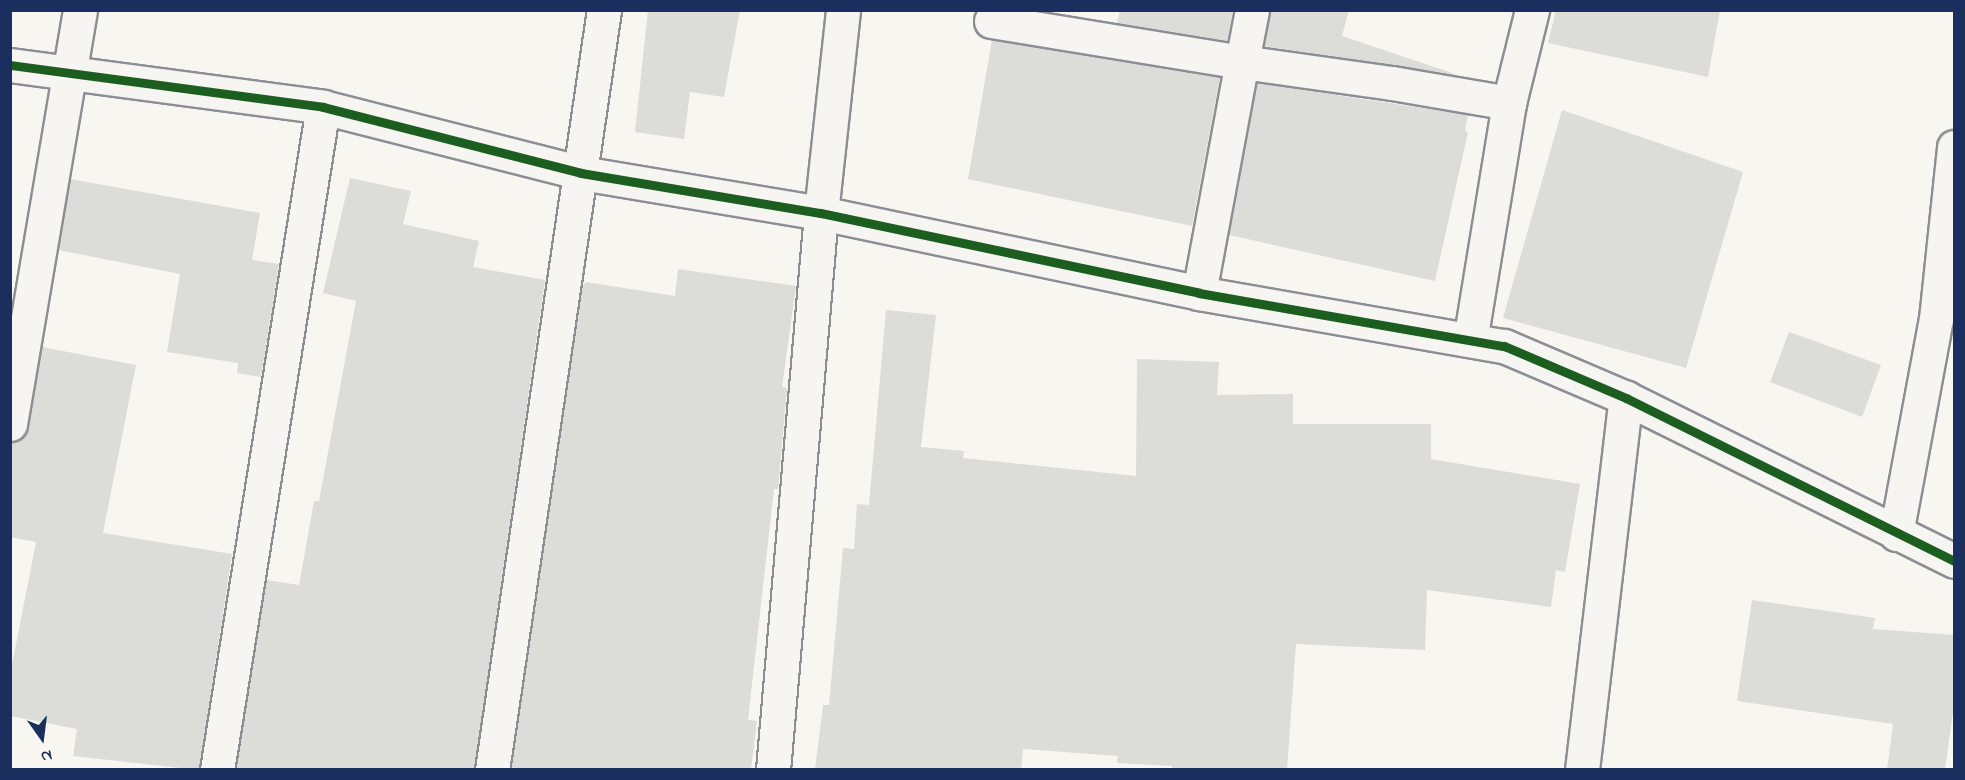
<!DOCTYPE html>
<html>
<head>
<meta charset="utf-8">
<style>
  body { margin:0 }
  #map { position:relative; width:1965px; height:780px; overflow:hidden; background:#f8f6f0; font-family:"Indie Flower",sans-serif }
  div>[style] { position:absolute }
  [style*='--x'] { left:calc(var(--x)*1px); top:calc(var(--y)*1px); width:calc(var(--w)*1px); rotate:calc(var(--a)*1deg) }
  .building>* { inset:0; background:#dcdcd9 }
  .roads { filter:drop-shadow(2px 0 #8b8e94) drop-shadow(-2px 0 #8b8e94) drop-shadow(0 2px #8b8e94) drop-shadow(0 -2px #8b8e94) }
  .minor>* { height:33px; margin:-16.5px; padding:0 16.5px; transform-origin:16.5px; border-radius:16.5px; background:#f6f5f1 }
  .cycleway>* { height:9px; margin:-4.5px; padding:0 4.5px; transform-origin:4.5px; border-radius:4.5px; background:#1b5e20 }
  span { translate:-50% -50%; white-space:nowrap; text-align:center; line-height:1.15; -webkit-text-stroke:5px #fbf7ec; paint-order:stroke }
  .frame { position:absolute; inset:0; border:12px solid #1b2f5e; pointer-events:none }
  .north { position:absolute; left:12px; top:708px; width:60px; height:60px; -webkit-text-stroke:4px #fbf7ec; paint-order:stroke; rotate:166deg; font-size:16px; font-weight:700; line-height:24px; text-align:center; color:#1b2f5e }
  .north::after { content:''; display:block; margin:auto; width:21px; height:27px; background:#1b2f5e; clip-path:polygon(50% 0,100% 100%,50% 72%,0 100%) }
</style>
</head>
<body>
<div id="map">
  <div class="building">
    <div style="clip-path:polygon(648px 10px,740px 10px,724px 97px,690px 92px,684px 139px,635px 132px)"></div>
    <div style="clip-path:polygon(1120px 10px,1233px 10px,1227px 41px,1117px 23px)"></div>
    <div style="clip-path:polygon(1270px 10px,1349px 10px,1342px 36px,1458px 75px,1264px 46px)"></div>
    <div style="clip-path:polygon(1556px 10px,1720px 10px,1708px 77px,1548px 43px)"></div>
    <div style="clip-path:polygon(992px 40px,1220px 77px,1192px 226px,968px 179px)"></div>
    <div style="clip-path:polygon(1257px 83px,1468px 115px,1465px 131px,1468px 132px,1435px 281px,1229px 235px)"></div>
    <div style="clip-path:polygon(1562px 110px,1743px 172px,1686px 368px,1503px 318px)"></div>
    <div style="clip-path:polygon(350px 178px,411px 191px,403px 224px,479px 241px,473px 267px,545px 280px,474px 770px,236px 770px,266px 580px,299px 585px,314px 501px,319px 501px,356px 301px,323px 293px)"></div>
    <div style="clip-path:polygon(70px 179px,260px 213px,252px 260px,279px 264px,261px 377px,237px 373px,238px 363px,167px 352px,180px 274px,58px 250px)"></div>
    <div style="clip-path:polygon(678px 269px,796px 286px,782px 387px,787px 388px,778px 489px,774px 489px,748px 720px,757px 721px,751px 770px,511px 770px,582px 287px,586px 282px,675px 296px)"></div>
    <div style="clip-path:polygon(886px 310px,936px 315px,921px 447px,964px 451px,963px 458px,1136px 476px,1137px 359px,1219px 362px,1217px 395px,1293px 394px,1293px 424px,1431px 424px,1431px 459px,1580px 484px,1565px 572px,1556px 570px,1551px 607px,1427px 590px,1425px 650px,1296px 644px,1287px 770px,1172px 770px,1172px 766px,1117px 763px,1118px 756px,1023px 749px,1021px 770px,815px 770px,823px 705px,829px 705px,843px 548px,854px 549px,857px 504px,869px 505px)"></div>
    <div style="clip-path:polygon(1789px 332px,1881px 365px,1862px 417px,1770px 382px)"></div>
    <div style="clip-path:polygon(42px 347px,136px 365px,103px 533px,232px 554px,199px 770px,73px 756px,77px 729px,10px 716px,10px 675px,36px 542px,10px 537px,10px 442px,24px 436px,28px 428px)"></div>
    <div style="clip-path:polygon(1752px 600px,1875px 618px,1873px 629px,1954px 635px,1954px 704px,1945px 770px,1887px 770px,1893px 724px,1737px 701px)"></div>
  </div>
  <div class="roads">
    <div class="minor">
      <div style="--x:991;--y:21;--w:254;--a:9.3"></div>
      <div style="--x:1242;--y:62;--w:53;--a:-79.1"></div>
      <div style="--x:10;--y:65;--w:316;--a:7.6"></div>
      <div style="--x:323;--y:107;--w:266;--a:14.3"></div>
      <div style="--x:581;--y:173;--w:243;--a:9.5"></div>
      <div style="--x:821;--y:213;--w:386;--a:11.9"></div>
      <div style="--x:1199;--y:293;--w:310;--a:9.9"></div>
      <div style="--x:1504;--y:346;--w:133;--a:23.1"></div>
      <div style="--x:1626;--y:398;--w:366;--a:26.4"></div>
      <div style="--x:1509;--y:103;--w:96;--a:-76.1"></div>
      <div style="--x:1199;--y:293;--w:235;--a:-79.5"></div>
      <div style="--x:1242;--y:62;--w:151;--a:8"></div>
      <div style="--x:1392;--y:83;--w:119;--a:9.7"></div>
      <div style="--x:1509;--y:103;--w:240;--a:99.3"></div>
      <div style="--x:10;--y:424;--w:420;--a:-80.4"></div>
      <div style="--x:1896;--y:534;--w:219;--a:-79.5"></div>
      <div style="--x:1936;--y:319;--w:173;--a:-84"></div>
      <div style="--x:217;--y:770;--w:671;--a:-80.92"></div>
      <div style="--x:492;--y:770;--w:768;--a:-81.62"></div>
      <div style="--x:773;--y:770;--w:559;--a:-85.07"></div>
      <div style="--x:821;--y:213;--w:204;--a:-83.8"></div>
      <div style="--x:1582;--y:770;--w:375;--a:-83.3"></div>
    </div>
  </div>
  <div class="cycleway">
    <div style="--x:10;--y:65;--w:316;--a:7.6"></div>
    <div style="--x:323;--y:107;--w:266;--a:14.3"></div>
    <div style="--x:581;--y:173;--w:243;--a:9.5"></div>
    <div style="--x:821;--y:213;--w:386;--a:11.9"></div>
    <div style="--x:1199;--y:293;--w:310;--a:9.9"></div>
    <div style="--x:1504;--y:346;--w:133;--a:23.1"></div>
    <div style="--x:1626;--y:398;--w:366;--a:26.4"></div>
  </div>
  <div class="frame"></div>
  <div class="north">N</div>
</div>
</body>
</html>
